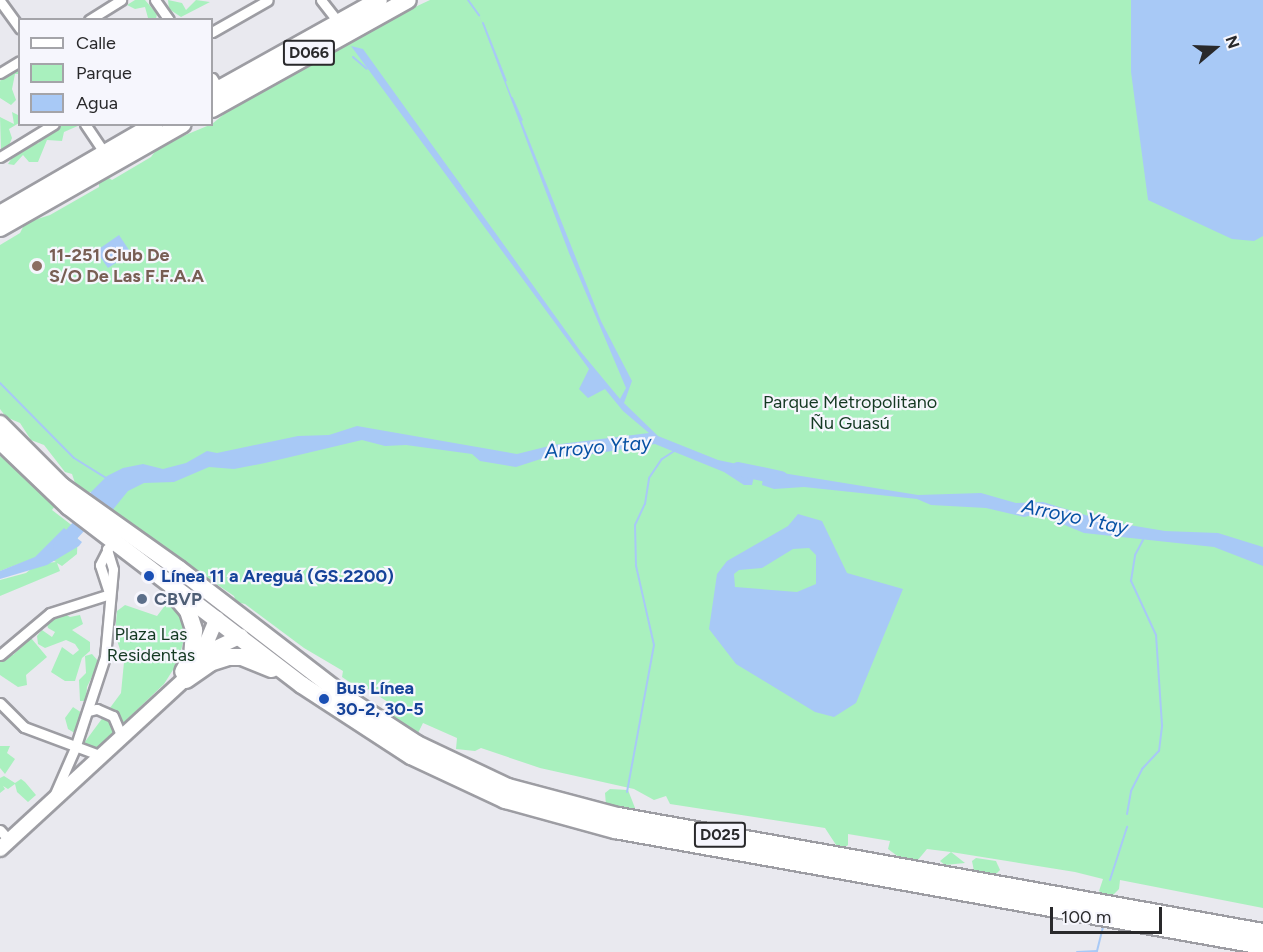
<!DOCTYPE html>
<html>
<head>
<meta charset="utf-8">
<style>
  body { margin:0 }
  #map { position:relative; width:1263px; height:952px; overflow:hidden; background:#e9e9ef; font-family:Figtree,sans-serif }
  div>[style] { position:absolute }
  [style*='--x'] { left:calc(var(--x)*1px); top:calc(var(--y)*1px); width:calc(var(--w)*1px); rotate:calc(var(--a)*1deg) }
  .green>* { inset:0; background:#a9f0be }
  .water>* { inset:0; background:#a8c9f6 }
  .stream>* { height:2px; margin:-1px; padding:0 1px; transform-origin:1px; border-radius:1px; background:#a8c9f6 }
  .river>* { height:14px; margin:-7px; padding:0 7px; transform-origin:7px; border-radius:7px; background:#a8c9f6 }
  .roads { filter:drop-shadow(2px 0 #9d9da3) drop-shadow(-2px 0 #9d9da3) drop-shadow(0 2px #9d9da3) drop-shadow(0 -2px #9d9da3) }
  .street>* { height:9px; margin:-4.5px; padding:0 4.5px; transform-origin:4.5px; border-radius:4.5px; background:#fff }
  .primary>* { height:14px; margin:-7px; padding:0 7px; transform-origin:7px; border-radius:7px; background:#fff }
  .highway>* { height:16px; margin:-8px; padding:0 8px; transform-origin:8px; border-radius:8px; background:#fff }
  .dots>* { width:16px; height:16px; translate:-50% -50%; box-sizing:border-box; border:3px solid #f6f6fd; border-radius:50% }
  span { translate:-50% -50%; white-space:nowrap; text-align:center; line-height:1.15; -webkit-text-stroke:4.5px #f6f6fd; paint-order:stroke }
  .shield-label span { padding:2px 4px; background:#f6f6fd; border:2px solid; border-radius:4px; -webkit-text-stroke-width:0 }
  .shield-label { font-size:16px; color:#29292b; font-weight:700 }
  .education-label { font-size:18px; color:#785e54; font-weight:700 }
  .left { translate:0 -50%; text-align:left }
  .park-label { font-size:18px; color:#143922 }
  .transit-label { font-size:18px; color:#164399; font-weight:700 }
  .service-label { font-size:18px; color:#4e5e75; font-weight:700 }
  .water-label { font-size:20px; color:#0651a4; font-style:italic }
  .legend { position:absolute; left:18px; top:18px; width:195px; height:108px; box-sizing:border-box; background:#f6f6fd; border:2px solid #a4a4a9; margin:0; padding:8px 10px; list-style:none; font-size:18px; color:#29292b }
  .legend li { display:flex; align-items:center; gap:12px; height:30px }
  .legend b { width:30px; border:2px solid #a4a4a9 }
  .north { position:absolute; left:1185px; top:18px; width:60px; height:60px; -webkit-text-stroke:4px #f6f6fd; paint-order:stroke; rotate:71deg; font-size:16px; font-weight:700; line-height:24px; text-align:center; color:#29292b }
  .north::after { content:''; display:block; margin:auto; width:21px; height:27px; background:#29292b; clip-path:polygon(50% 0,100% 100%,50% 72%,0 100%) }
  .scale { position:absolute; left:1050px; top:907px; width:112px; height:27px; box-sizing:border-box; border:3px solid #29292b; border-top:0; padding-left:8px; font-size:18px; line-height:21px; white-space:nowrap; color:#29292b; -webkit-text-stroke:4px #f6f6fd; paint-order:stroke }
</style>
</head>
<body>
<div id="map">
  <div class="green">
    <div style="clip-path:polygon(135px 0,145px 0,157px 14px,156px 19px,148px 18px,145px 7px,135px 9px,127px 5px)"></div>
    <div style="clip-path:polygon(168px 0,182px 3px,186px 10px,196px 0,210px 2px,181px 17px,169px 9px)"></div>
    <div style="clip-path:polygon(430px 0,1263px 0,1263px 908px,1120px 880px,1119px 889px,1110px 898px,1099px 891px,1103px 879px,1075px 872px,951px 852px,965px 863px,945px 865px,940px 861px,951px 852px,927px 849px,917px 861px,900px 858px,888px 849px,890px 841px,848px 834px,848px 845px,840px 851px,825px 828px,670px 804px,666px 796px,654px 800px,634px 789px,540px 768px,481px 748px,475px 751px,456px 749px,457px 738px,423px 723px,417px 735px,392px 719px,394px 706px,368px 689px,363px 691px,342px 677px,343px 671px,304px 648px,245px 604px,236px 602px,234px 596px,121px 519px,95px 492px,78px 492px,72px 474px,65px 472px,44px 445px,31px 440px,20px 423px,6px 417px,0 409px,0 245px,20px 233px,25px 223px,50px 215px,99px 187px,99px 179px,106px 176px,112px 180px,151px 157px,159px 146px,212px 124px,223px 115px,222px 107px,279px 77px,283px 80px,364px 31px)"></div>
    <div style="clip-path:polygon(19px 63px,19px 74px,15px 74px,12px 89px,16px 100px,11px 105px,0 98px,0 82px,2px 73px)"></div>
    <div style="clip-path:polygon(12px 112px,18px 115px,19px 123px,9px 129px,12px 138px,8px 148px,1px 150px,0 117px,14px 124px)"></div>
    <div style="clip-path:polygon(60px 125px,80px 125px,64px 132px,62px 141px,47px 140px,38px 162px,29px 162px,23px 155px,14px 165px,8px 164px,19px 147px,39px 143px,41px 135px)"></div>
    <div style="clip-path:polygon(0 456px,83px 523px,81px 526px,55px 506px,52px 510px,78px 530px,77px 554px,62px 566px,57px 563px,60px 571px,0 596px,0 580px,26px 573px,37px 564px,56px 562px,43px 555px,0 571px)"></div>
    <div style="clip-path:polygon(170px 599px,179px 611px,186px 631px,178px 662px,164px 684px,95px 750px,84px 743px,121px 693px,124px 662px,115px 634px,117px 611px,125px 605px,157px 616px)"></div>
    <div style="clip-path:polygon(62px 612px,70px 617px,80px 615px,83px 624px,72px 630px,90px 642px,90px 651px,82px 658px,75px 681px,65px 681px,51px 672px,62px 647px,73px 655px,79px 650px,75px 644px,66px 640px,45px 648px,38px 644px,37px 636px,42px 630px,52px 637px,55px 632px,48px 628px,45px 617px)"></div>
    <div style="clip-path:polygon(31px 638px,47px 657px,26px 675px,27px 685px,18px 687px,0 675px,0 656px,13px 655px)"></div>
    <div style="clip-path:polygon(92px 654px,99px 662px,87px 687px,86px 701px,80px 701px,79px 680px,86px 673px,85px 656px)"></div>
    <div style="clip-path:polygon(73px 707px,82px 713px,76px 725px,78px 735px,68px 729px,65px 718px)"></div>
    <div style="clip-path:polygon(0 746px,10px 746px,7px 753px,15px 759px,5px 774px,0 768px)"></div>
    <div style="clip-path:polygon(4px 776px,15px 783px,21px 779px,25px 782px,36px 795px,28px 802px,17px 792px,15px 784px,8px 789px,3px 786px,5px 789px,0 793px,0 778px)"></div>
    <div style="clip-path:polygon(610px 789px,628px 790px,635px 808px,629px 814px,606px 805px,605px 793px)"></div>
    <div style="clip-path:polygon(976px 858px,996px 861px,1000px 870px,996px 874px,974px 871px,972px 861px)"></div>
  </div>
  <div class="water">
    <div style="clip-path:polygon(1131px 0,1263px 0,1263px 236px,1254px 241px,1232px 239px,1148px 200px,1131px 72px)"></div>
    <div style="clip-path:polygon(478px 12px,601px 321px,632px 381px,624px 403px,658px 436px,718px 460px,756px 468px,752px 485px,744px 485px,724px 472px,655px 444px,587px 455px,550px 456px,516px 467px,480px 461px,472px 454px,406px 445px,385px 446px,362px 440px,265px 463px,234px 469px,209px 467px,174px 482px,144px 483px,128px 491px,111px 512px,89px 494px,107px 476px,123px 468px,143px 464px,163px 469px,186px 463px,207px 451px,217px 453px,298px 436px,329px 435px,357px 426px,517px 454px,553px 445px,649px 433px,623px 411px,605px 389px,588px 398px,579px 389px,589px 369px,351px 46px,363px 49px,581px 352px,620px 399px,626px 388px,569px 253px)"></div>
    <div style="clip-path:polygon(119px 235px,131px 253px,108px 268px,96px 251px)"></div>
    <div style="clip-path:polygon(764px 470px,918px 495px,981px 493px,1016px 503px,1043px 502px,1105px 521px,1165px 531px,1218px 533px,1263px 547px,1263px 566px,1214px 547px,1084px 533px,1038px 514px,1024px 517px,986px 508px,931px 505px,917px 499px,804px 487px,774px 489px,762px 485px)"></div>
    <div style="clip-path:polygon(evenodd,798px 514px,822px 521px,847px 573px,903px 589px,856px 703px,834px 717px,815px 712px,736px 664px,709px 629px,717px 574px,727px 561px,788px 526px,798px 514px,809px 548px,816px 555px,816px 584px,797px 592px,735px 587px,734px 574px,739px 570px,762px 568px,793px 549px,809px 548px)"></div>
    <div style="clip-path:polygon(64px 528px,82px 542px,79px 546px,47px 565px,0 579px,0 571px,35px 557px)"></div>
  </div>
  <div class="stream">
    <div style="--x:468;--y:0;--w:19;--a:54"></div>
    <div style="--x:483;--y:23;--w:62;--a:68.4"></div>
    <div style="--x:353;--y:57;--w:18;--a:41"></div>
    <div style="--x:512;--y:98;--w:24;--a:66"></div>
    <div style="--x:437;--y:155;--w:39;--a:53"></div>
    <div style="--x:0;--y:383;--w:105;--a:45.4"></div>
    <div style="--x:74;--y:458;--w:39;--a:32"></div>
    <div style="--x:627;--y:792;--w:149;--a:-79.6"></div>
    <div style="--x:654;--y:645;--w:81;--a:-102.8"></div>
    <div style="--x:636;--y:566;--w:41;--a:-91.4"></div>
    <div style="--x:635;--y:525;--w:23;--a:-65"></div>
    <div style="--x:645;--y:504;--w:26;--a:-81"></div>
    <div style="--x:649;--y:478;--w:23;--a:-56"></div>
    <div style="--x:662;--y:459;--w:17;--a:-33"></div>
    <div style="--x:1127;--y:814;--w:23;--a:-80"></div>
    <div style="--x:1131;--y:791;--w:25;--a:-63"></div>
    <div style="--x:1142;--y:769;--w:25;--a:-47"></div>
    <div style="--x:1159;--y:751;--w:26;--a:-83"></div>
    <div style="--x:1162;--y:725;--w:90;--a:-93.8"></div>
    <div style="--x:1156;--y:635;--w:60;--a:-114.8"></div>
    <div style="--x:1131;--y:581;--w:26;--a:-81"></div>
    <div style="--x:1135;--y:555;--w:17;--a:-62"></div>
    <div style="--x:1110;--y:880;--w:56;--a:-72.2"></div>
    <div style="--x:1077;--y:952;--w:20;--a:-3"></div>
    <div style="--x:1097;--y:951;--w:25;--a:-76"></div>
  </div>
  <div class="river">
    <div style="--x:738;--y:469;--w:44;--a:11.8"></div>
    <div style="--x:60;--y:547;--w:46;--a:-47.6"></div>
  </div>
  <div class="roads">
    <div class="street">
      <div style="--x:155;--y:0;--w:24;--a:55"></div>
      <div style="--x:321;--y:0;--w:28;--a:52"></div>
      <div style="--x:0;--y:1;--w:34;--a:54"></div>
      <div style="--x:89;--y:20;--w:38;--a:-32"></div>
      <div style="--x:212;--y:32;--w:64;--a:-29.7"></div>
      <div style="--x:0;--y:73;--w:23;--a:-31"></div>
      <div style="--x:212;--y:78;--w:13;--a:58"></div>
      <div style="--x:85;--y:124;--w:34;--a:56"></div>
      <div style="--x:0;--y:157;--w:63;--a:-31.4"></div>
      <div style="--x:109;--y:547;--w:20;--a:117"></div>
      <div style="--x:100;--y:565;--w:28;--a:72"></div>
      <div style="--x:0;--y:655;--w:65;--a:-40"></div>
      <div style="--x:50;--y:613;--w:63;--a:-17.6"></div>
      <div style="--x:0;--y:703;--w:34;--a:45"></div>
      <div style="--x:24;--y:727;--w:83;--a:20.4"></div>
      <div style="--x:88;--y:711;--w:9;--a:-13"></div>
      <div style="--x:97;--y:709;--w:17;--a:24"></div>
      <div style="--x:113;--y:716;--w:23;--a:67"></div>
      <div style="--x:54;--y:796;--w:52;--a:-66.4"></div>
      <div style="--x:75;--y:748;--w:96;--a:-71.8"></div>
      <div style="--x:105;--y:657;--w:88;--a:-84.8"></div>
      <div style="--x:113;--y:569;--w:21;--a:-107"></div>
      <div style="--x:0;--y:830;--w:13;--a:48"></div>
    </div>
    <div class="primary">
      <div style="--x:203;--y:654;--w:42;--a:-25.3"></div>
      <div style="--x:0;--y:849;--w:265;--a:-42.6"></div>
      <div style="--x:195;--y:670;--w:56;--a:-67.1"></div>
    </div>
    <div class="highway">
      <div style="--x:212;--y:93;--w:191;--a:-29.1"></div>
      <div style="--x:212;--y:109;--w:224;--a:-29.1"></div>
      <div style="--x:0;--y:214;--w:179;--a:-30.1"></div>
      <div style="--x:0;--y:228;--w:210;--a:-29.6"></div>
      <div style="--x:0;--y:424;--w:88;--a:45"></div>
      <div style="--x:62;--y:486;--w:143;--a:35.4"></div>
      <div style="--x:179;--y:569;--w:213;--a:37.6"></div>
      <div style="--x:348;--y:699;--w:82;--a:33.1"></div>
      <div style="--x:417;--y:744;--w:101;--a:25.3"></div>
      <div style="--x:508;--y:787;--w:114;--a:14.8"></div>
      <div style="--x:618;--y:816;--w:655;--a:10.2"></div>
      <div style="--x:0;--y:441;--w:95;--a:43.7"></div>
      <div style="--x:69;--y:507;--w:293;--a:37.4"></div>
      <div style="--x:302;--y:685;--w:130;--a:33.1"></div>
      <div style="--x:411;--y:756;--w:104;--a:25.1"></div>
      <div style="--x:505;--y:800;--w:114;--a:15.3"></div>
      <div style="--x:615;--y:830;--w:658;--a:10.15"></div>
      <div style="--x:173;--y:593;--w:23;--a:50"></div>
      <div style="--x:188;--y:611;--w:20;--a:72"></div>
      <div style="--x:194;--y:630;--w:26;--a:94"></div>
      <div style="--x:192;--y:656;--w:18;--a:119"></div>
      <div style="--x:186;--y:680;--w:29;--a:-35"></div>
      <div style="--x:210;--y:663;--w:19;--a:-18"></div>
      <div style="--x:228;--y:657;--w:14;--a:0"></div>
      <div style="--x:242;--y:657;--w:32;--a:22"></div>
    </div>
  </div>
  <div class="dots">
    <div style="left:37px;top:266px;background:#8d6e63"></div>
    <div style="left:149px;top:576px;background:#1a4fb4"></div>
    <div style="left:142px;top:599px;background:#5c6f8a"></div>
    <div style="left:324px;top:699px;background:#1a4fb4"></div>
  </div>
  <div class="shield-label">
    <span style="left:309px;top:53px">D066</span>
    <span style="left:720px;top:835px">D025</span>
  </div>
  <div class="education-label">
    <span class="left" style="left:49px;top:266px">11-251 Club De<br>S/O De Las F.F.A.A</span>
  </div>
  <div class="park-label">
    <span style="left:850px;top:413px">Parque Metropolitano<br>Ñu Guasú</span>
    <span style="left:151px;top:645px">Plaza Las<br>Residentas</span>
  </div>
  <div class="transit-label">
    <span class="left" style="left:161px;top:576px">Línea 11 a Areguá (GS.2200)</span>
    <span class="left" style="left:336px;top:699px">Bus Línea<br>30-2, 30-5</span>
  </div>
  <div class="service-label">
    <span class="left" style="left:154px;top:599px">CBVP</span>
  </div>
  <div class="water-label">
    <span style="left:598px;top:447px;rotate:-5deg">Arroyo Ytay</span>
    <span style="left:1075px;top:517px;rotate:12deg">Arroyo Ytay</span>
  </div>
  <ul class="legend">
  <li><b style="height:8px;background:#fff"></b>Calle</li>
  <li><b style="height:16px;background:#a9f0be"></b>Parque</li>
  <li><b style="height:16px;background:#a8c9f6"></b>Agua</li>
  </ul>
  <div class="north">N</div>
  <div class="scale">100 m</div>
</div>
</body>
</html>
